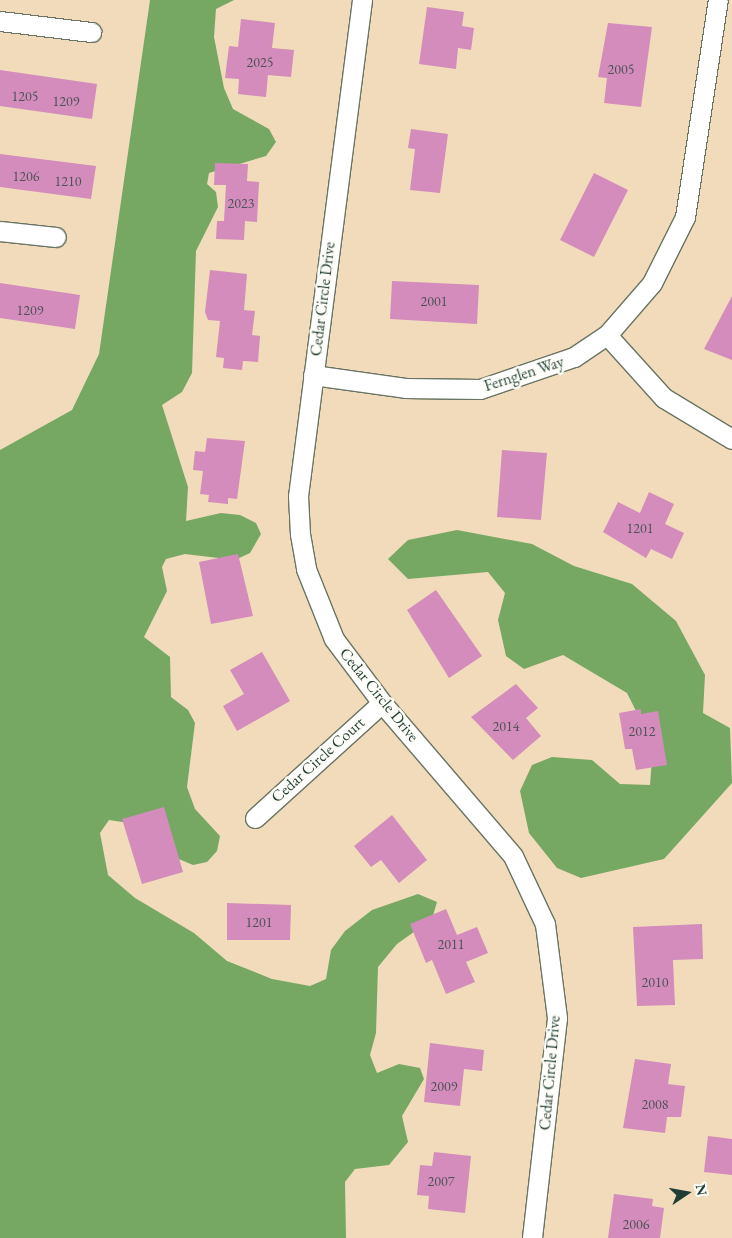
<!DOCTYPE html>
<html>
<head>
<meta charset="utf-8">
<style>
  body { margin:0 }
  #map { position:relative; width:732px; height:1238px; overflow:hidden; background:#f2dbbb; font-family:"EB Garamond",serif }
  div>[style] { position:absolute }
  [style*='--x'] { left:calc(var(--x)*1px); top:calc(var(--y)*1px); width:calc(var(--w)*1px); rotate:calc(var(--a)*1deg) }
  .forest>* { inset:0; background:#76a864 }
  .building>* { inset:0; background:#d38cbb }
  .roads { filter:drop-shadow(1px 0 #697463) drop-shadow(-1px 0 #697463) drop-shadow(0 1px #697463) drop-shadow(0 -1px #697463) }
  .street>* { height:19px; margin:-9.5px; padding:0 9.5px; transform-origin:9.5px; border-radius:9.5px; background:#fff }
  span { translate:-50% -50%; white-space:nowrap; text-align:center; line-height:1.15; -webkit-text-stroke:5px #fdfcf7; paint-order:stroke }
  .number-label { font-size:14px; color:#4c5156 }
  .number-label span { -webkit-text-stroke-width:0 }
  .street-label { font-size:16px; color:#1f3d34 }
  .north { position:absolute; left:662px; top:1168px; width:50px; height:50px; -webkit-text-stroke:4px #fdfcf7; paint-order:stroke; rotate:78deg; font-size:14px; font-weight:700; line-height:20px; text-align:center; color:#1f3d34 }
  .north::after { content:''; display:block; margin:auto; width:18px; height:22px; background:#1f3d34; clip-path:polygon(50% 0,100% 100%,50% 72%,0 100%) }
</style>
</head>
<body>
<div id="map">
  <div class="forest">
    <div style="clip-path:polygon(150px 0,234px 0,216px 9px,214px 37px,224px 88px,233px 109px,269px 129px,276px 142px,266px 156px,209px 173px,207px 184px,216px 192px,218px 207px,196px 251px,192px 373px,182px 392px,162px 405px,188px 487px,186px 521px,221px 513px,240px 515px,256px 523px,261px 534px,250px 553px,235px 560px,185px 554px,166px 559px,162px 567px,167px 591px,144px 637px,170px 657px,171px 697px,188px 710px,195px 723px,187px 787px,195px 809px,220px 836px,217px 851px,207px 862px,193px 865px,174px 857px,142px 825px,109px 820px,100px 833px,108px 875px,135px 898px,194px 933px,227px 961px,272px 979px,310px 986px,326px 979px,331px 950px,345px 931px,372px 910px,418px 894px,437px 902px,432px 919px,397px 944px,378px 967px,376px 1033px,370px 1055px,377px 1073px,399px 1064px,420px 1068px,424px 1079px,402px 1116px,408px 1142px,389px 1165px,355px 1169px,345px 1182px,346px 1238px,0 1238px,0 450px,72px 410px,99px 354px)"></div>
    <div style="clip-path:polygon(457px 530px,532px 544px,574px 566px,632px 584px,676px 621px,705px 675px,703px 713px,730px 728px,732px 783px,664px 859px,581px 878px,557px 868px,529px 833px,520px 791px,532px 765px,552px 757px,592px 760px,620px 784px,650px 785px,653px 745px,627px 693px,563px 655px,524px 669px,506px 656px,498px 620px,505px 593px,488px 572px,408px 579px,388px 559px,408px 540px)"></div>
  </div>
  <div class="building">
    <div style="clip-path:polygon(427px 7px,464px 12px,462px 26px,474px 28px,471px 50px,458px 48px,456px 69px,419px 64px)"></div>
    <div style="clip-path:polygon(241px 19px,275px 23px,272px 48px,294px 50px,291px 77px,268px 75px,266px 97px,238px 94px,239px 79px,225px 78px,229px 46px,238px 47px)"></div>
    <div style="clip-path:polygon(608px 23px,652px 27px,641px 107px,604px 103px,607px 78px,598px 77px)"></div>
    <div style="clip-path:polygon(0 70px,97px 84px,92px 119px,0 106px)"></div>
    <div style="clip-path:polygon(411px 129px,448px 134px,440px 193px,410px 190px,415px 149px,408px 148px)"></div>
    <div style="clip-path:polygon(0 154px,96px 166px,91px 199px,0 187px)"></div>
    <div style="clip-path:polygon(215px 163px,248px 164px,247px 181px,259px 182px,257px 222px,245px 221px,244px 240px,216px 239px,217px 221px,224px 221px,226px 185px,214px 185px)"></div>
    <div style="clip-path:polygon(594px 173px,628px 190px,594px 257px,560px 240px)"></div>
    <div style="clip-path:polygon(210px 270px,247px 274px,244px 310px,255px 311px,252px 335px,260px 336px,258px 362px,243px 361px,242px 370px,223px 368px,224px 358px,216px 357px,220px 321px,208px 320px,205px 312px)"></div>
    <div style="clip-path:polygon(392px 281px,479px 285px,477px 324px,390px 319px)"></div>
    <div style="clip-path:polygon(0 283px,80px 295px,75px 329px,0 318px)"></div>
    <div style="clip-path:polygon(732px 296px,732px 360px,704px 349px)"></div>
    <div style="clip-path:polygon(207px 438px,245px 441px,237px 499px,228px 498px,228px 504px,208px 502px,209px 495px,200px 494px,203px 471px,193px 470px,195px 451px,205px 452px)"></div>
    <div style="clip-path:polygon(502px 450px,547px 453px,541px 520px,497px 517px)"></div>
    <div style="clip-path:polygon(649px 492px,674px 504px,665px 524px,684px 533px,672px 559px,651px 549px,646px 558px,603px 532px,618px 502px,640px 513px)"></div>
    <div style="clip-path:polygon(238px 554px,253px 616px,211px 624px,199px 562px)"></div>
    <div style="clip-path:polygon(436px 590px,482px 656px,449px 678px,407px 610px)"></div>
    <div style="clip-path:polygon(262px 652px,290px 701px,237px 731px,223px 706px,244px 694px,230px 670px)"></div>
    <div style="clip-path:polygon(516px 684px,538px 708px,526px 718px,541px 736px,513px 760px,471px 717px)"></div>
    <div style="clip-path:polygon(641px 709px,641px 714px,658px 711px,667px 765px,636px 770px,632px 749px,625px 749px,619px 713px)"></div>
    <div style="clip-path:polygon(164px 807px,183px 872px,142px 884px,122px 819px)"></div>
    <div style="clip-path:polygon(392px 815px,427px 860px,399px 883px,381px 860px,371px 867px,354px 846px)"></div>
    <div style="clip-path:polygon(227px 903px,291px 905px,290px 940px,227px 940px)"></div>
    <div style="clip-path:polygon(446px 909px,457px 935px,477px 927px,488px 953px,466px 962px,475px 982px,446px 994px,432px 960px,426px 963px,410px 924px)"></div>
    <div style="clip-path:polygon(702px 924px,703px 959px,673px 960px,675px 1005px,637px 1006px,633px 927px)"></div>
    <div style="clip-path:polygon(430px 1043px,484px 1050px,482px 1071px,464px 1069px,460px 1106px,424px 1102px)"></div>
    <div style="clip-path:polygon(635px 1059px,671px 1064px,668px 1084px,685px 1086px,681px 1117px,667px 1117px,665px 1133px,623px 1128px)"></div>
    <div style="clip-path:polygon(708px 1136px,732px 1139px,732px 1175px,704px 1172px)"></div>
    <div style="clip-path:polygon(434px 1152px,471px 1156px,465px 1213px,428px 1209px,429px 1196px,417px 1195px,420px 1165px,432px 1166px)"></div>
    <div style="clip-path:polygon(614px 1194px,653px 1199px,652px 1206px,664px 1208px,660px 1238px,608px 1238px)"></div>
  </div>
  <div class="roads">
    <div class="street">
      <div style="--x:362;--y:0;--w:500;--a:97.35"></div>
      <div style="--x:298;--y:496;--w:38;--a:87"></div>
      <div style="--x:300;--y:534;--w:36;--a:80"></div>
      <div style="--x:306;--y:569;--w:75;--a:68.2"></div>
      <div style="--x:334;--y:639;--w:80;--a:53.1"></div>
      <div style="--x:382;--y:703;--w:201;--a:49.4"></div>
      <div style="--x:513;--y:856;--w:75;--a:64.8"></div>
      <div style="--x:545;--y:924;--w:95;--a:82.7"></div>
      <div style="--x:557;--y:1018;--w:221;--a:96.5"></div>
      <div style="--x:0;--y:21;--w:92;--a:6.9"></div>
      <div style="--x:0;--y:231;--w:56;--a:6.1"></div>
      <div style="--x:607;--y:335;--w:85;--a:47.9"></div>
      <div style="--x:664;--y:398;--w:79;--a:31.1"></div>
      <div style="--x:313;--y:375;--w:93;--a:8"></div>
      <div style="--x:405;--y:388;--w:75;--a:0.8"></div>
      <div style="--x:480;--y:389;--w:99;--a:-18.8"></div>
      <div style="--x:574;--y:357;--w:40;--a:-34"></div>
      <div style="--x:607;--y:335;--w:69;--a:-49.1"></div>
      <div style="--x:652;--y:283;--w:74;--a:-63.4"></div>
      <div style="--x:685;--y:217;--w:219;--a:-81.4"></div>
      <div style="--x:255;--y:818;--w:171;--a:-42.2"></div>
    </div>
  </div>
  <div class="number-label">
    <span style="left:260px;top:62px">2025</span>
    <span style="left:621px;top:69px">2005</span>
    <span style="left:25px;top:96px">1205</span>
    <span style="left:66px;top:101px">1209</span>
    <span style="left:26px;top:176px">1206</span>
    <span style="left:68px;top:181px">1210</span>
    <span style="left:241px;top:203px">2023</span>
    <span style="left:434px;top:301px">2001</span>
    <span style="left:30px;top:310px">1209</span>
    <span style="left:640px;top:528px">1201</span>
    <span style="left:506px;top:726px">2014</span>
    <span style="left:642px;top:731px">2012</span>
    <span style="left:259px;top:922px">1201</span>
    <span style="left:451px;top:944px">2011</span>
    <span style="left:655px;top:982px">2010</span>
    <span style="left:444px;top:1086px">2009</span>
    <span style="left:655px;top:1104px">2008</span>
    <span style="left:441px;top:1181px">2007</span>
    <span style="left:636px;top:1224px">2006</span>
  </div>
  <div class="street-label">
    <span style="left:323px;top:299px;rotate:-83deg">Cedar Circle Drive</span>
    <span style="left:524px;top:374px;rotate:-18deg">Fernglen Way</span>
    <span style="left:379px;top:695px;rotate:51deg">Cedar Circle Drive</span>
    <span style="left:318px;top:760px;rotate:-42deg">Cedar Circle Court</span>
    <span style="left:550px;top:1073px;rotate:-85deg">Cedar Circle Drive</span>
  </div>
  <div class="north">N</div>
</div>
</body>
</html>
